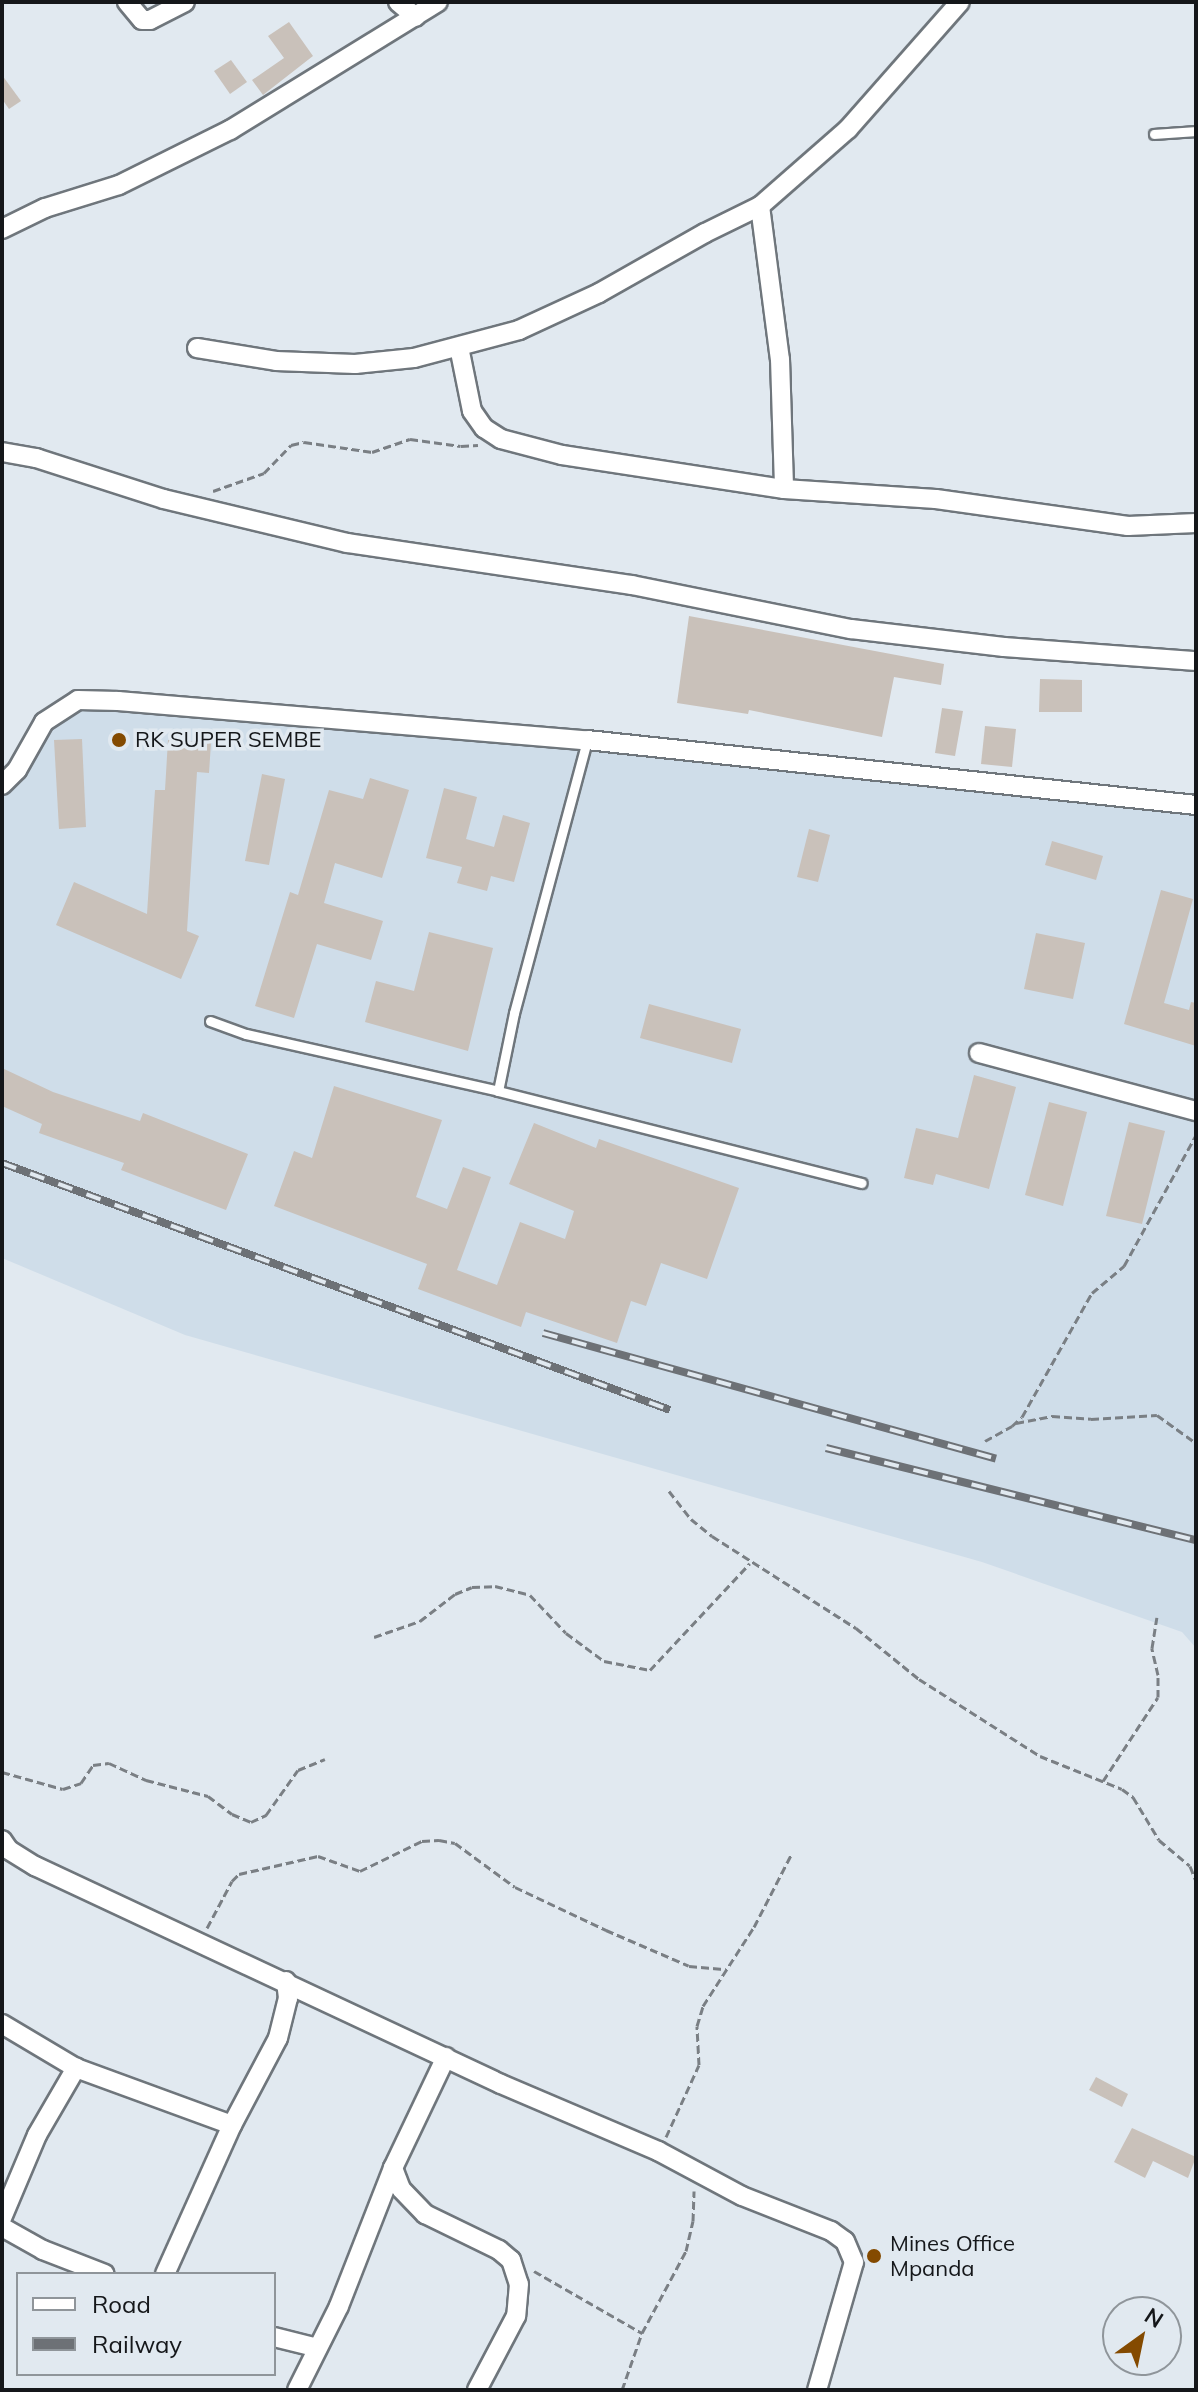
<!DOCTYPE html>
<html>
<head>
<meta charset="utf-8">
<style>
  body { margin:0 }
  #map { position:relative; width:1198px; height:2392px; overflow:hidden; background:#e1e9f0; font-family:Mulish,sans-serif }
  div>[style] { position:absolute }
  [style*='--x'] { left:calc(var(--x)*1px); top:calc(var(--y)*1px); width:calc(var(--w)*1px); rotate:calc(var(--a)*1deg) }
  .built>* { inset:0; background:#cfdde9 }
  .building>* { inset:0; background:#c9c1ba }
  .path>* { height:3px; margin-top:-1.5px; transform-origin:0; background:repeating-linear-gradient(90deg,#7a7f84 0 8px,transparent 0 12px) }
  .roads { filter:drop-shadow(2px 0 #6f767c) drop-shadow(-2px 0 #6f767c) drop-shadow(0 2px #6f767c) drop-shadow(0 -2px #6f767c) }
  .lane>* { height:9px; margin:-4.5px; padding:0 4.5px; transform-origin:4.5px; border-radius:4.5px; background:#fff }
  .street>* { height:18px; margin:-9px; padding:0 9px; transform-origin:9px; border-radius:9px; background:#fff }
  .rail>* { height:8px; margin-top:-4px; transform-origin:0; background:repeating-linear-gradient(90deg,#e1e9f0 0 15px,#6d7176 0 30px); box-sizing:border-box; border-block:2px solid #6d7176 }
  .dots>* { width:22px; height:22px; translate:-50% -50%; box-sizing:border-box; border:4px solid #e1e9f0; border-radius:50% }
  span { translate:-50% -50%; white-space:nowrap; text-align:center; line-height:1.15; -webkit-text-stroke:7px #e1e9f0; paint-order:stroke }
  .poi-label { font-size:22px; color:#15171a }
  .left { translate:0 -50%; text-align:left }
  .frame { position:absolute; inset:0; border:4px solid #15171a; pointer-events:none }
  .legend { position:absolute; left:16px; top:2272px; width:260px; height:104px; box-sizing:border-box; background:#e1e9f0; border:2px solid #8f959a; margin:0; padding:10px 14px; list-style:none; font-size:24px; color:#15171a }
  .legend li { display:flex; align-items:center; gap:16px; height:40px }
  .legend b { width:40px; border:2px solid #8f959a }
  .north { position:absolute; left:1102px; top:2296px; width:80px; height:80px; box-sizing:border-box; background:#e1e9f0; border:2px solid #8f959a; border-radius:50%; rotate:33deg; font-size:22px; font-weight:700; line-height:32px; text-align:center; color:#15171a }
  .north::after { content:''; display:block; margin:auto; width:28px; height:36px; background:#844a00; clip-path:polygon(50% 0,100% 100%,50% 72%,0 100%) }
</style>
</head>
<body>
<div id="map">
  <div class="built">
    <div style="clip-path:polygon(78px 700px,1196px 805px,1196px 1648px,1182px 1632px,982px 1562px,185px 1335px,2px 1258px,2px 785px,44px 722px)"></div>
  </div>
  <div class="building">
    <div style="clip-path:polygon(289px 22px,313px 56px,263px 95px,252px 80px,284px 58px,268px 36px)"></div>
    <div style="clip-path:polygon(231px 60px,247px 82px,230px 94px,214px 71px)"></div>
    <div style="clip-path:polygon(2px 75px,21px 101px,9px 109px,2px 99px)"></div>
    <div style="clip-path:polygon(689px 616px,944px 664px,941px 685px,894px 677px,882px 737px,749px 710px,748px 714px,677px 703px)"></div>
    <div style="clip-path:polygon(1040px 679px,1082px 680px,1082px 712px,1039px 712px)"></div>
    <div style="clip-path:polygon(942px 708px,963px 711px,955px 756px,935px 753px)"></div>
    <div style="clip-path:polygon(985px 726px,1016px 729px,1012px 767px,981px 764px)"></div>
    <div style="clip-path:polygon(82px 739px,86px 827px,59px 829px,54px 740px)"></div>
    <div style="clip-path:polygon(168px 740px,211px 743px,209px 773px,197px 772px,187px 931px,199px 936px,181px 979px,56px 925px,74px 882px,147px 914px,155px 790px,165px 790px)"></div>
    <div style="clip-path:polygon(262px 774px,285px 779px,269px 865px,245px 861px)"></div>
    <div style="clip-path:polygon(370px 778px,409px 790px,382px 878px,335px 863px,324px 903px,383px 921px,371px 960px,317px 944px,294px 1018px,255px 1006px,290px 892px,298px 895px,329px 790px,363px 799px)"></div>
    <div style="clip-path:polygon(444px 788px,477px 797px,466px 839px,494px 847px,503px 815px,530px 823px,514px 882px,491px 876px,487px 891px,457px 883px,462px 867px,426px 858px)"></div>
    <div style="clip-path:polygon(809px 829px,830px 835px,818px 882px,797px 877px)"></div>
    <div style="clip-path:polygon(1052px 841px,1103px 856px,1096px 880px,1045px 865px)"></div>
    <div style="clip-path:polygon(1161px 890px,1193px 899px,1164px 1003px,1189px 1010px,1191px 1002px,1196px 1003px,1196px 1046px,1124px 1024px)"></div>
    <div style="clip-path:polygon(429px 932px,493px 948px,468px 1051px,365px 1022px,376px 981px,414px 991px)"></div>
    <div style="clip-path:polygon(1036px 933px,1085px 943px,1073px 999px,1024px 989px)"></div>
    <div style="clip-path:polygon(649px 1004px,741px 1029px,732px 1063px,640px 1038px)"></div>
    <div style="clip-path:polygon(2px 1068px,53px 1092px,140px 1121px,143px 1113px,248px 1154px,226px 1210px,121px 1170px,124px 1163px,39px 1133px,42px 1124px,2px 1106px)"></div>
    <div style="clip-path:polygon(974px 1075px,1016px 1087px,989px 1189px,936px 1174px,933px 1185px,904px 1178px,916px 1128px,958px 1138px)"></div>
    <div style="clip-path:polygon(334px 1086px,442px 1120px,416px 1197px,447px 1209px,463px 1167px,491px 1177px,457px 1270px,497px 1285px,520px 1222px,565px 1239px,574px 1211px,509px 1184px,534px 1123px,596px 1148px,599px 1139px,739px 1188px,707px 1279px,661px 1263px,646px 1306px,631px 1301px,617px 1343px,526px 1312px,521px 1327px,418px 1289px,427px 1264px,274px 1206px,294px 1151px,312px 1158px)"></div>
    <div style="clip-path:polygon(1049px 1102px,1087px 1112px,1063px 1206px,1025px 1195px)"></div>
    <div style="clip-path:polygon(1129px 1122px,1165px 1131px,1142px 1224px,1106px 1216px)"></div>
    <div style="clip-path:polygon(1096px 2077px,1128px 2094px,1122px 2107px,1089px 2090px)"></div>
    <div style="clip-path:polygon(1132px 2128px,1196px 2157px,1188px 2178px,1153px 2161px,1145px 2178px,1114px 2162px)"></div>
  </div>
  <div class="path">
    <div style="--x:213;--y:491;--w:54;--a:-19.4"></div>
    <div style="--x:264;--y:473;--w:39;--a:-46"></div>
    <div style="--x:291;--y:445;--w:13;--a:-13"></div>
    <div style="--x:304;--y:442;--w:69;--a:8.4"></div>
    <div style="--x:372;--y:452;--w:40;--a:-18.9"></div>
    <div style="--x:410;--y:439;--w:51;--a:7.8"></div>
    <div style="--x:461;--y:446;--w:17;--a:-3"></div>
    <div style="--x:1016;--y:1423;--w:37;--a:-11"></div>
    <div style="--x:1052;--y:1416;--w:39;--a:4"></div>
    <div style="--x:1091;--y:1419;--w:66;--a:-3.5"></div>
    <div style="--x:1157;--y:1415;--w:48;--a:35.7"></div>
    <div style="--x:985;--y:1441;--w:31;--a:-29"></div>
    <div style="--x:1012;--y:1426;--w:13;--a:-42"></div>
    <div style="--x:1022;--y:1417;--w:142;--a:-60.6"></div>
    <div style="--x:1092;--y:1293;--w:42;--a:-40.2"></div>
    <div style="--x:1124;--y:1266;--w:149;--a:-61.2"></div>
    <div style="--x:669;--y:1491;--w:36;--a:52"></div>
    <div style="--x:691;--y:1519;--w:27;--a:39"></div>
    <div style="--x:712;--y:1536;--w:171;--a:32.6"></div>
    <div style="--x:856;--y:1628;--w:81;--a:39"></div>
    <div style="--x:919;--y:1679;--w:143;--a:32.5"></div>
    <div style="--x:1040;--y:1756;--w:88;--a:21.9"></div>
    <div style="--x:1122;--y:1789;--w:14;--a:36"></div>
    <div style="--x:1133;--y:1797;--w:50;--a:58.8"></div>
    <div style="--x:1159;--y:1840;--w:40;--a:40"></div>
    <div style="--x:1190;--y:1866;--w:16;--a:68"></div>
    <div style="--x:374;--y:1637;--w:49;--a:-19.2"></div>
    <div style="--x:420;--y:1621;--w:44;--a:-37.6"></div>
    <div style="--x:455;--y:1594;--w:18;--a:-22"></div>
    <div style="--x:472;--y:1587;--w:23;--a:-2"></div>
    <div style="--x:495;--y:1586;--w:36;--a:14"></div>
    <div style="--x:530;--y:1595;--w:52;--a:46.5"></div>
    <div style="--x:566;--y:1633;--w:47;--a:36.4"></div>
    <div style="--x:604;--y:1661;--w:47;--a:11.1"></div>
    <div style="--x:650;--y:1670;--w:146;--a:-46.9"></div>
    <div style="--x:2;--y:1772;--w:63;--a:15.6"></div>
    <div style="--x:63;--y:1789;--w:19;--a:-18"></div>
    <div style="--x:81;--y:1783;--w:22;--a:-56"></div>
    <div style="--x:93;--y:1765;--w:16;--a:-7"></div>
    <div style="--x:109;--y:1763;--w:41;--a:24.7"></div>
    <div style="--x:146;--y:1780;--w:64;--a:14.5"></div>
    <div style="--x:208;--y:1796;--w:30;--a:37"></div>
    <div style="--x:232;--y:1814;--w:21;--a:23"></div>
    <div style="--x:251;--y:1822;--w:17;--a:-25"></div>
    <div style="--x:266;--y:1815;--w:55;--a:-54.6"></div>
    <div style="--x:298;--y:1770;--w:29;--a:-22"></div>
    <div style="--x:1103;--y:1781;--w:100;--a:-56.8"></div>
    <div style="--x:1158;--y:1697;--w:22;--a:-90"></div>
    <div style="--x:1158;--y:1675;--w:28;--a:-103"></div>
    <div style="--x:1152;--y:1648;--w:31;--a:-81"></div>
    <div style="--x:207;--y:1928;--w:53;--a:-62"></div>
    <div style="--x:232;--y:1881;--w:10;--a:-45"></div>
    <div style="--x:239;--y:1874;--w:81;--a:-12.8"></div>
    <div style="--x:318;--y:1856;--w:45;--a:19.7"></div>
    <div style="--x:360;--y:1871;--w:69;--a:-25.8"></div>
    <div style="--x:422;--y:1841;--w:17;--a:-3"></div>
    <div style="--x:439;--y:1840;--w:16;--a:11"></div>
    <div style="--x:455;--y:1843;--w:74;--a:36.3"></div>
    <div style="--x:515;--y:1887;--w:101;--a:25.3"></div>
    <div style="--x:606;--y:1930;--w:90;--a:23.4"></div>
    <div style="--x:689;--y:1966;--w:37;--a:5"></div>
    <div style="--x:666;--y:2137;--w:79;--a:-65.4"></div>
    <div style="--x:699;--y:2065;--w:39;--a:-93"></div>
    <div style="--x:697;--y:2026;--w:21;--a:-73"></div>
    <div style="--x:703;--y:2006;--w:94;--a:-57.2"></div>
    <div style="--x:754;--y:1927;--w:81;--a:-62.8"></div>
    <div style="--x:534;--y:2271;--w:125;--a:29.9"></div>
    <div style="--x:622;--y:2390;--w:60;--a:-70.7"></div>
    <div style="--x:642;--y:2333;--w:93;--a:-61.8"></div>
    <div style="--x:686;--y:2251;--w:31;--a:-77"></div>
    <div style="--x:693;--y:2221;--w:30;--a:-88"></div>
  </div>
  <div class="roads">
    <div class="lane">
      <div style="--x:1154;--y:134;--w:42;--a:-4.1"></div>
      <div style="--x:210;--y:1021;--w:38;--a:20"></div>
      <div style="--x:246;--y:1034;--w:258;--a:12.7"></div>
      <div style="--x:498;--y:1091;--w:375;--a:14.2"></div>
      <div style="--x:498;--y:1091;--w:80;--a:-78.4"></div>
      <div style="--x:514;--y:1013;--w:283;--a:-75"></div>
    </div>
    <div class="street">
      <div style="--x:127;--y:2;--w:23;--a:50"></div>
      <div style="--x:142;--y:20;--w:8;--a:0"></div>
      <div style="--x:150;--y:20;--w:39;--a:-27"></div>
      <div style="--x:398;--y:2;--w:23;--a:40"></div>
      <div style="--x:760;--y:206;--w:154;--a:82.6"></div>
      <div style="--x:780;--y:359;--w:130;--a:88.2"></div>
      <div style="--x:2;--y:229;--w:48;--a:-26"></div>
      <div style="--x:45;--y:208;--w:77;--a:-17.3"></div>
      <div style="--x:119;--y:185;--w:124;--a:-26.4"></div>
      <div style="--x:230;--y:130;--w:244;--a:-31.6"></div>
      <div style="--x:459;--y:347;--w:65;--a:78.5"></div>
      <div style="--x:472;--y:411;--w:21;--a:55"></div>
      <div style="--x:484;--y:428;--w:20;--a:33"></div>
      <div style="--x:501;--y:439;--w:63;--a:14.7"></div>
      <div style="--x:562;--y:455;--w:225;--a:8.7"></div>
      <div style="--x:784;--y:489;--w:152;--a:3.8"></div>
      <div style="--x:936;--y:499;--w:194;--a:8"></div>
      <div style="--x:1128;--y:526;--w:68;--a:-2.5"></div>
      <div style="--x:197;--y:348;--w:80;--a:9.3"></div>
      <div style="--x:276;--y:361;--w:79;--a:2.2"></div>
      <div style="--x:355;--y:364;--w:59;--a:-5.8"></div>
      <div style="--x:414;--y:358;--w:109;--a:-14.9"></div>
      <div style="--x:519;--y:330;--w:88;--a:-24.8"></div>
      <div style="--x:599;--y:293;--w:122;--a:-29.5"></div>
      <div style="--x:705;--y:233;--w:61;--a:-26.1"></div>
      <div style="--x:760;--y:206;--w:117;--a:-41.2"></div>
      <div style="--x:848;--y:129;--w:169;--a:-48.6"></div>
      <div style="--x:2;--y:452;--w:35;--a:10"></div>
      <div style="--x:36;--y:458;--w:134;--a:17.8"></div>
      <div style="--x:164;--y:499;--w:188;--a:13.5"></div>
      <div style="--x:347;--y:543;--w:288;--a:8.4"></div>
      <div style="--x:632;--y:585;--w:223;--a:11.4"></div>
      <div style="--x:851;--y:629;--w:154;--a:6.7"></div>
      <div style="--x:1004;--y:647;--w:193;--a:4.2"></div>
      <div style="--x:2;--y:785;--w:21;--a:-45"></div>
      <div style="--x:17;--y:770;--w:55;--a:-60.6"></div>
      <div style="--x:44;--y:722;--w:40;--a:-32.9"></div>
      <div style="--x:78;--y:700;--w:40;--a:1.4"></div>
      <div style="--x:118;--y:701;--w:471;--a:4.8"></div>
      <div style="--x:587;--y:740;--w:612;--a:6.09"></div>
      <div style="--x:979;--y:1053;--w:225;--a:15"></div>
      <div style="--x:2;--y:1840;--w:12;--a:55"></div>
      <div style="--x:9;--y:1850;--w:31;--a:32"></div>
      <div style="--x:35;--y:1866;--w:514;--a:25.07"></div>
      <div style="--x:501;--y:2084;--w:171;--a:23.1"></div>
      <div style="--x:658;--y:2151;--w:95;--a:28.2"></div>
      <div style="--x:742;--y:2196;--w:96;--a:21.5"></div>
      <div style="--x:831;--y:2231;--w:17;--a:36"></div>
      <div style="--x:845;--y:2241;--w:23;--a:67"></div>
      <div style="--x:854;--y:2262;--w:133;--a:106.1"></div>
      <div style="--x:2;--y:2024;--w:86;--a:30.7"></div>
      <div style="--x:76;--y:2068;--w:166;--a:20.1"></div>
      <div style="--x:393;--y:2168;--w:22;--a:69"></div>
      <div style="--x:401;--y:2189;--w:35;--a:46"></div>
      <div style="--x:425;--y:2214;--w:82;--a:25.9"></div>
      <div style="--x:499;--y:2250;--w:16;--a:40"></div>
      <div style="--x:511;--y:2260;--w:25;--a:72"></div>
      <div style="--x:519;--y:2284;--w:32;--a:95"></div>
      <div style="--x:516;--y:2316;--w:84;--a:117.8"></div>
      <div style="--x:2;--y:2218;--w:90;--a:-67.1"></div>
      <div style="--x:37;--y:2135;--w:78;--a:-59.8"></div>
      <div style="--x:2;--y:2227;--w:47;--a:29.3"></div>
      <div style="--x:43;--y:2250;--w:66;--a:21.2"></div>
      <div style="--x:165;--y:2274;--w:163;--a:-65.8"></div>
      <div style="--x:232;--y:2125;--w:98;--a:-62.1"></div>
      <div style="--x:278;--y:2038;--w:41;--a:-76"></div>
      <div style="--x:288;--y:1998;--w:17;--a:-97"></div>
      <div style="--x:274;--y:2337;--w:45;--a:14"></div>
      <div style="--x:297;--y:2390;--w:94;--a:-63.4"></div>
      <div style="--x:339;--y:2306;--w:148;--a:-68.6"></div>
      <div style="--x:393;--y:2168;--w:123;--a:-64.5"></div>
    </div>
  </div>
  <div class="rail">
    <div style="--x:2;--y:1163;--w:712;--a:20.29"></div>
    <div style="--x:543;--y:1333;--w:470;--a:15.5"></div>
    <div style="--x:826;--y:1448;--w:381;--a:14"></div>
  </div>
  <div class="dots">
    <div style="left:119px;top:740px;background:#844a00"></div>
    <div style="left:874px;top:2256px;background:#844a00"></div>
  </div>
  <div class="poi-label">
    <span class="left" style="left:135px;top:740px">RK SUPER SEMBE</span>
    <span class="left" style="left:890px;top:2256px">Mines Office<br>Mpanda</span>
  </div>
  <div class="frame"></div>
  <ul class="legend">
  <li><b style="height:10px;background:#fff"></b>Road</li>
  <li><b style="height:10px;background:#6d7176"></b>Railway</li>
  </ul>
  <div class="north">N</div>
</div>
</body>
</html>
